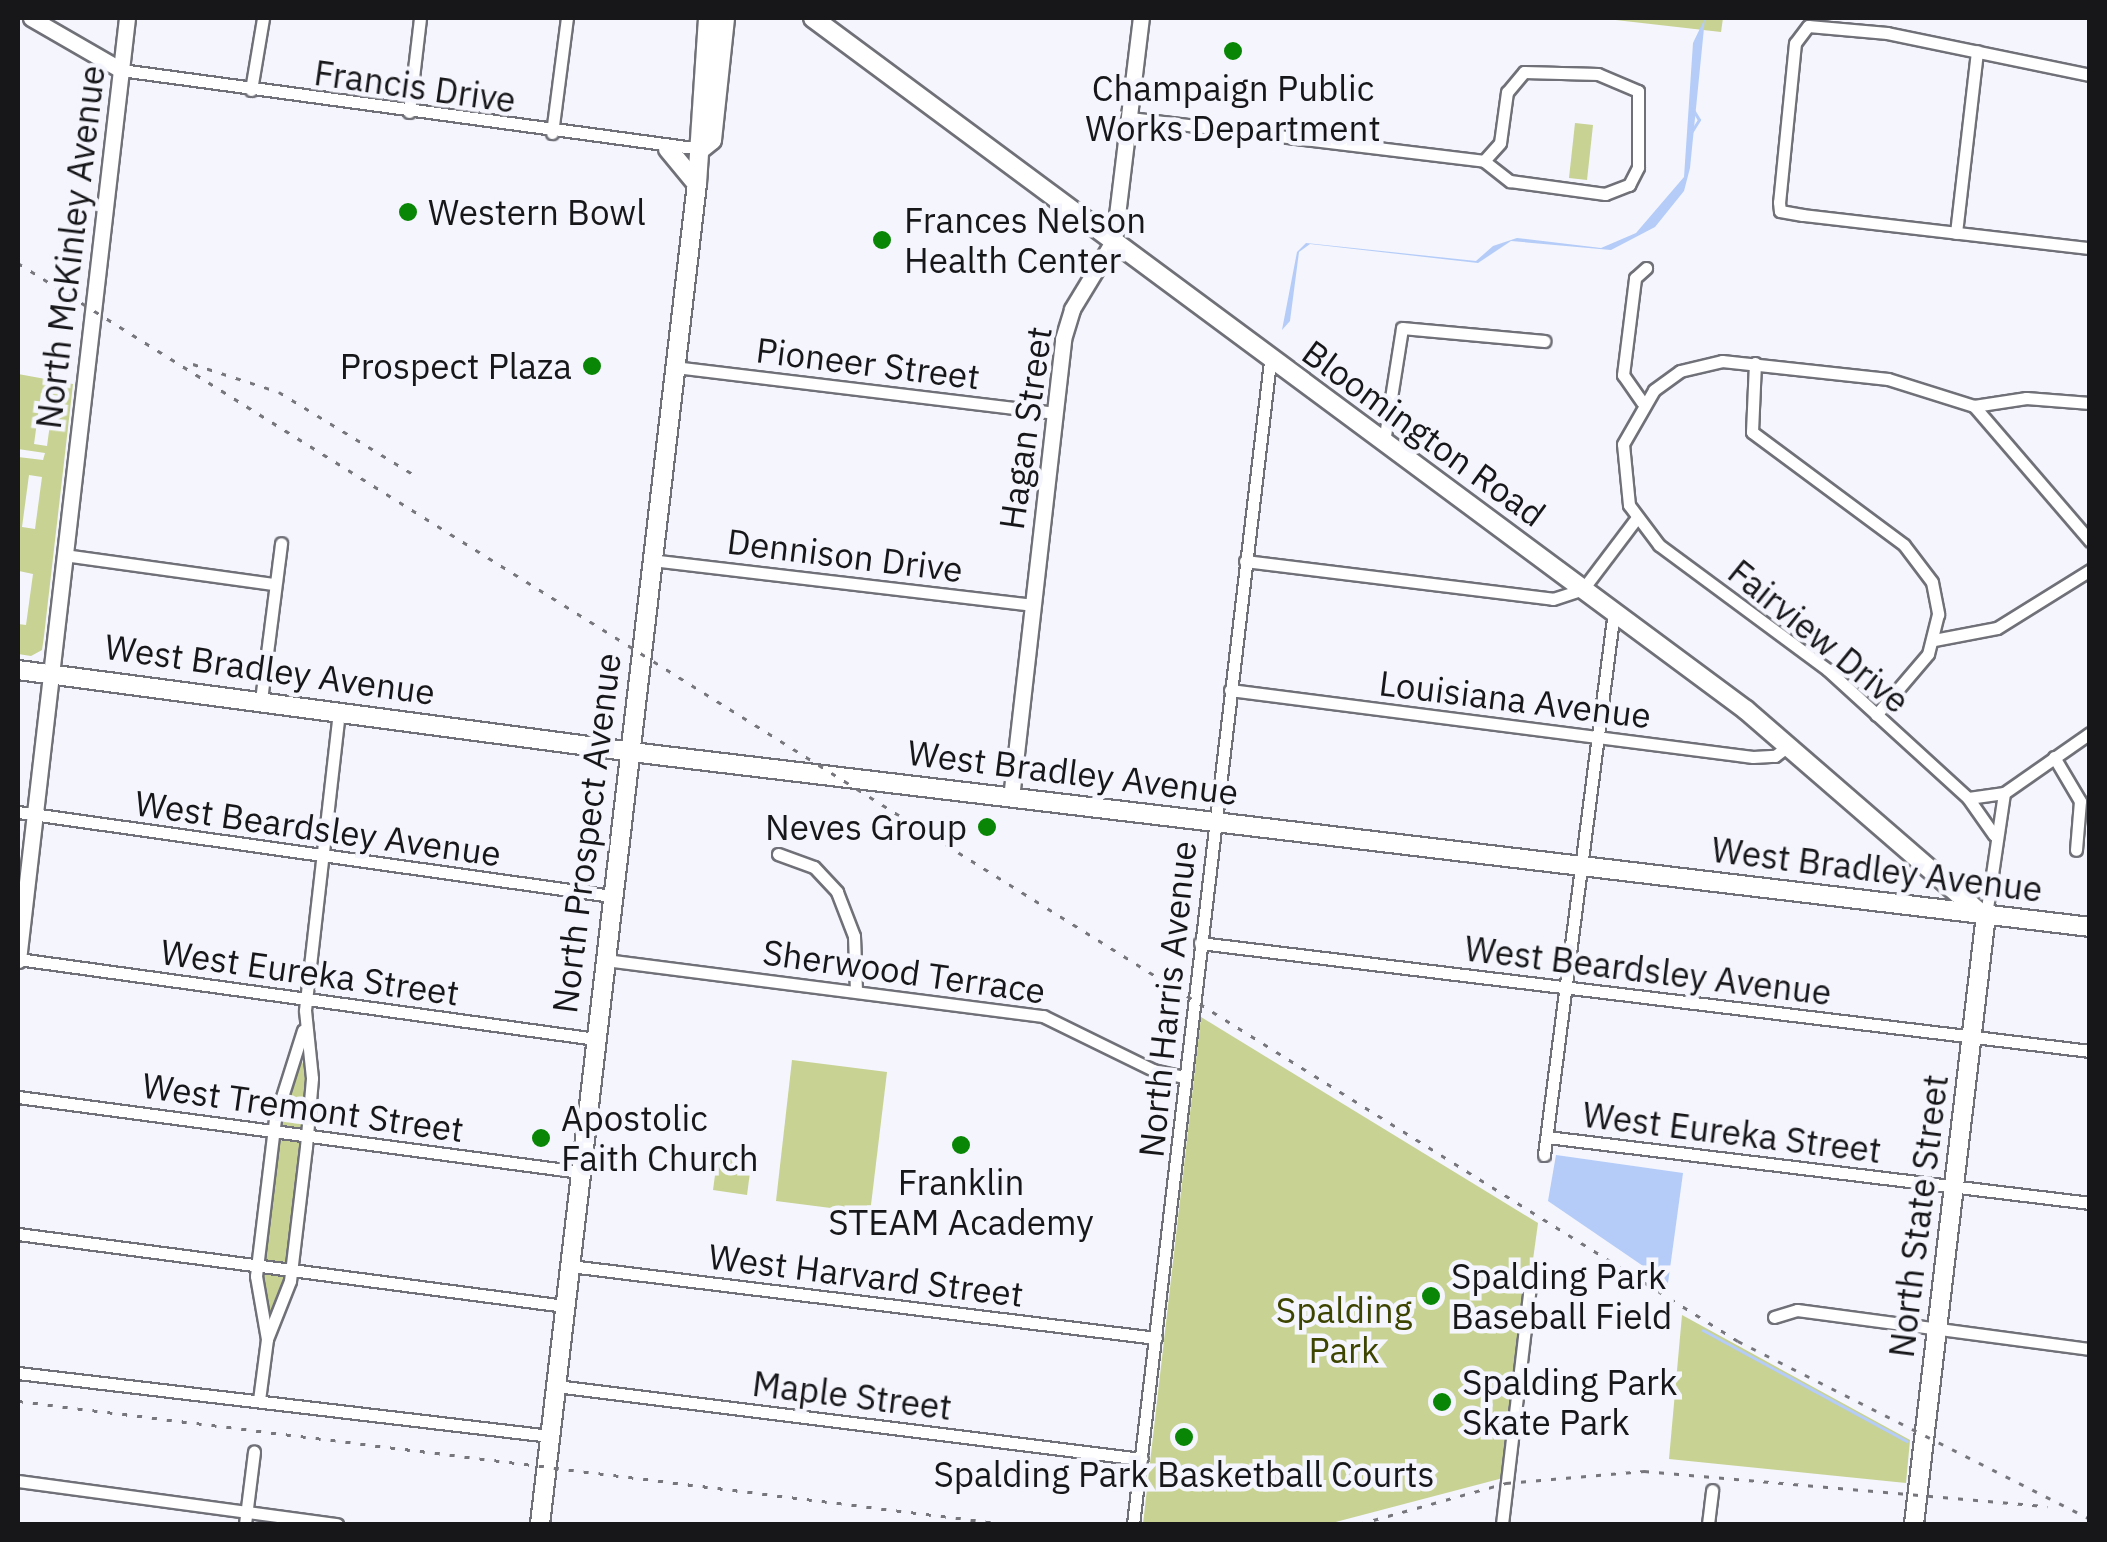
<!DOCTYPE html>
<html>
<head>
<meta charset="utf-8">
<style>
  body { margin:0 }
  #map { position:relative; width:2107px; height:1542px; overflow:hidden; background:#f4f5fd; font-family:"IBM Plex Sans",sans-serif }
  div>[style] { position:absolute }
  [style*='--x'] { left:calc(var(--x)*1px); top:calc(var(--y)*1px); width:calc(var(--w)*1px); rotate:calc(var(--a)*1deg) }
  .green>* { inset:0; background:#c7d293 }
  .water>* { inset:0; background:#b4ccf7 }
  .stream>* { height:2.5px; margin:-1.25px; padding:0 1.25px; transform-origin:1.25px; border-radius:1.25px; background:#b4ccf7 }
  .roads { filter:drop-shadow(2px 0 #707178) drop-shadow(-2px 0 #707178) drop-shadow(0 2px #707178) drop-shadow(0 -2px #707178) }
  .minor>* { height:11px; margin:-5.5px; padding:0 5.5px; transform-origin:5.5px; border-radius:5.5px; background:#fff }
  .tertiary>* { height:15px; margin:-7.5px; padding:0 7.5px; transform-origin:7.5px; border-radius:7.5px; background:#fff }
  .secondary>* { height:18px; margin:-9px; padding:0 9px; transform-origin:9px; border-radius:9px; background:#fff }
  .primary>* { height:18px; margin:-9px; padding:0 9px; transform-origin:9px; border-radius:9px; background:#fff }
  .rail>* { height:2.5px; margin-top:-1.25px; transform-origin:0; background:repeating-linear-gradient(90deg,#76767c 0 5px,transparent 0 15px) }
  .dots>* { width:28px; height:28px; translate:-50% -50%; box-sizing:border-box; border:5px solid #f4f5fd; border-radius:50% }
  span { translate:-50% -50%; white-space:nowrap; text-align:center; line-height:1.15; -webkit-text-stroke:9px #f4f5fd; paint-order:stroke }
  .street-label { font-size:35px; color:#17171a }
  .poi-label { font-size:35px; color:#17171a }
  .left { translate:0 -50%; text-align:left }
  .right { translate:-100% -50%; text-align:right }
  .park-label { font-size:35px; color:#3d4400 }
  .frame { position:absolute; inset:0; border:20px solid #17171a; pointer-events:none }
</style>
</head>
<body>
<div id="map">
  <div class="green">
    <div style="clip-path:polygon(1598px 18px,1723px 18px,1721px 32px)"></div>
    <div style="clip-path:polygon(1575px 123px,1593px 125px,1587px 180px,1569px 178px)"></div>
    <div style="clip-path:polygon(evenodd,18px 374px,73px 384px,44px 636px,42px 650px,31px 656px,18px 654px,18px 624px,26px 625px,33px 574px,19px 571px,18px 584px,18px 457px,43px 460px,45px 453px,18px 449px,18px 374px,41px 393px,54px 395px,47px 446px,34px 444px,41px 393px,18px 374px,29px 475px,42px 477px,35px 529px,22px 527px,29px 475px)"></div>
    <div style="clip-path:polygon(1201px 1017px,1538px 1223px,1503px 1478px,1328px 1524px,1143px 1524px)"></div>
    <div style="clip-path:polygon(299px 1054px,308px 1077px,285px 1284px,269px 1321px,261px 1283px,264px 1249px,281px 1111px)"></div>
    <div style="clip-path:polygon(792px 1060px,887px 1072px,870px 1213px,776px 1201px)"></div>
    <div style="clip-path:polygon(718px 1153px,752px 1157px,747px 1195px,713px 1190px)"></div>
    <div style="clip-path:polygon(1682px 1315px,1910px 1440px,1906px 1483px,1669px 1459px)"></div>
  </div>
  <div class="water">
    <div style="clip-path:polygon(1705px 18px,1690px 168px,1684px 191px,1655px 227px,1611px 250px,1511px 241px,1478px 263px,1310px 244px,1299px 252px,1290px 321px,1282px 330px,1297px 252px,1306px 243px,1476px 261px,1493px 246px,1517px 238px,1601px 248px,1636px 233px,1684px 177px,1693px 43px)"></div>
    <div style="clip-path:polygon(1556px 1155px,1683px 1173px,1668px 1283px,1548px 1201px)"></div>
  </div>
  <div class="stream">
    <div style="--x:1692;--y:131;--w:13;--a:-58"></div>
    <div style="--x:1699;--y:120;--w:12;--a:-121"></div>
    <div style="--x:1703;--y:1330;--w:232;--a:28.6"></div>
  </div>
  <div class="roads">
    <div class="minor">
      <div style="--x:121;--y:70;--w:585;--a:7.76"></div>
      <div style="--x:2090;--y:75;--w:207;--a:-168.3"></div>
      <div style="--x:1887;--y:33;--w:79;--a:-174.9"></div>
      <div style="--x:1808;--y:26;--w:21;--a:127"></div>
      <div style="--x:1795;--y:43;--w:160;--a:95.7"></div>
      <div style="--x:1779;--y:202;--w:9;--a:84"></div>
      <div style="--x:1780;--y:211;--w:23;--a:10"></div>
      <div style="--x:1803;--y:215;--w:289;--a:6.6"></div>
      <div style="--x:251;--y:90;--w:73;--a:-80.5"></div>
      <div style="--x:409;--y:112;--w:95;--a:-83.3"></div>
      <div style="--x:1130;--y:118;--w:357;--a:6.9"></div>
      <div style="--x:1484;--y:161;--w:33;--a:38"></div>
      <div style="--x:1510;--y:181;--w:96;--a:7.8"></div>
      <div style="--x:1605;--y:194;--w:26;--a:-21"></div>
      <div style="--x:1629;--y:185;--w:20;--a:-63"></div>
      <div style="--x:1638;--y:167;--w:76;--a:-90"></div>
      <div style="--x:1638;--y:91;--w:43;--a:-157"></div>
      <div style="--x:1598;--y:74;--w:74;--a:-178.5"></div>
      <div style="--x:1524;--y:72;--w:26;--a:130"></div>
      <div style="--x:1507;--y:92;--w:51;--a:97.8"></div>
      <div style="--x:1500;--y:143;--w:24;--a:132"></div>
      <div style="--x:552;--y:133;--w:116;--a:-82.6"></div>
      <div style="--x:1956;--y:233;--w:183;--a:-83.4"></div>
      <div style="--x:1755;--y:363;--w:69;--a:92.5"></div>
      <div style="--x:1752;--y:432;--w:189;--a:36.6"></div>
      <div style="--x:1904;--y:545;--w:46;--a:52.9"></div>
      <div style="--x:1932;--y:582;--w:33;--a:79"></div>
      <div style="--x:1938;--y:614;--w:41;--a:104"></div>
      <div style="--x:1928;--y:654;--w:80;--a:130.4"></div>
      <div style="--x:675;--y:367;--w:382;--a:6.9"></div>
      <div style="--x:1642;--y:402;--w:33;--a:-125"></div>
      <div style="--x:1623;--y:375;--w:98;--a:-82.9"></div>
      <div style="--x:1635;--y:278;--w:15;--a:-42"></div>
      <div style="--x:1974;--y:406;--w:178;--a:49.3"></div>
      <div style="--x:1384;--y:442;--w:115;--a:-81"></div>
      <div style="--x:1402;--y:328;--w:143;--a:5.2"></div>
      <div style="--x:64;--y:555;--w:211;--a:7.9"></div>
      <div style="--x:651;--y:560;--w:384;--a:6.7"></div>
      <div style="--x:1245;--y:561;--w:310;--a:7"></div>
      <div style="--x:1553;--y:599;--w:32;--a:-18"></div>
      <div style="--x:1583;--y:589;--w:88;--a:-52.9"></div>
      <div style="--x:1934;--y:640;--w:64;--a:-10.8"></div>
      <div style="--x:1997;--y:628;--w:110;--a:-31.9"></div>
      <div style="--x:1230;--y:690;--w:527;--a:7.3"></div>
      <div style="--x:1753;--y:757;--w:22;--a:-3"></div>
      <div style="--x:1775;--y:756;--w:18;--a:-38"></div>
      <div style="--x:261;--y:700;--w:158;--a:-82.7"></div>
      <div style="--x:2054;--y:757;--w:51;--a:59.4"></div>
      <div style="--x:2080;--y:801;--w:49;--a:94.7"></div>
      <div style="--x:2004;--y:793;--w:36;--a:172"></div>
      <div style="--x:1968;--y:798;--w:190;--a:-137.6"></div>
      <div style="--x:1828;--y:670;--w:210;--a:-143.5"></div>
      <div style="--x:1659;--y:545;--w:50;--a:-126.9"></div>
      <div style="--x:1629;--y:505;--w:61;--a:-95.6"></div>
      <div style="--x:1623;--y:444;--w:62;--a:-60.1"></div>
      <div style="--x:1654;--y:390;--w:32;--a:-36"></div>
      <div style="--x:1680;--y:371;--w:43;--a:-13.4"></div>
      <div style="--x:1722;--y:361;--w:167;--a:6.2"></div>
      <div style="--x:1888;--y:379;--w:90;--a:17.4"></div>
      <div style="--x:1974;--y:406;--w:53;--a:-8.7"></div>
      <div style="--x:2026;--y:398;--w:64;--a:4.5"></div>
      <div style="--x:1968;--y:798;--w:45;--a:54.9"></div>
      <div style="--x:18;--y:812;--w:600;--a:8.05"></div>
      <div style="--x:778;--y:854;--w:38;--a:20"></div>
      <div style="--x:814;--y:867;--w:34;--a:47"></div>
      <div style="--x:837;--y:892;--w:47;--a:68.9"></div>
      <div style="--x:854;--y:936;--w:54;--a:87.9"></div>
      <div style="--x:1986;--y:915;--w:123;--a:-81.6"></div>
      <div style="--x:2004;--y:793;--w:105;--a:-34.9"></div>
      <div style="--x:1200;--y:943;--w:897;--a:6.92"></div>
      <div style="--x:18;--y:959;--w:584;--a:7.88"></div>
      <div style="--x:605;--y:960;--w:442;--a:7.3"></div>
      <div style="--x:1043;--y:1016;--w:123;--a:26.1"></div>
      <div style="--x:1153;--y:1070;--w:32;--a:13"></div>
      <div style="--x:18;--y:1097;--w:567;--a:7.6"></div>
      <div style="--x:1547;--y:1137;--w:547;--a:6.93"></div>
      <div style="--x:1544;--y:1155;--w:548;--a:-82.67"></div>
      <div style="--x:18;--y:1234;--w:552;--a:7.5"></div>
      <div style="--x:570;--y:1266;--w:590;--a:7"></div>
      <div style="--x:1774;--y:1317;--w:24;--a:-17"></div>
      <div style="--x:1797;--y:1310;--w:296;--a:7.6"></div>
      <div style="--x:267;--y:1339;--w:64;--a:-99.9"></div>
      <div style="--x:256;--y:1276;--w:158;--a:-83.1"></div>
      <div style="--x:275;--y:1119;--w:93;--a:-72.5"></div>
      <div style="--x:18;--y:1373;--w:536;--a:6.75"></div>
      <div style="--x:556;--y:1386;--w:590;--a:7.11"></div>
      <div style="--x:259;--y:1400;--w:62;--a:-82.5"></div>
      <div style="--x:267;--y:1339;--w:62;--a:-68.4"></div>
      <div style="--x:290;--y:1281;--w:135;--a:-83.2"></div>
      <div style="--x:306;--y:1147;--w:69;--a:-85"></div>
      <div style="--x:312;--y:1078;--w:68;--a:-95.9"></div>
      <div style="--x:305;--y:1010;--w:301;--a:-83.5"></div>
      <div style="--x:18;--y:1481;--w:322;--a:7.7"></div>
      <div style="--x:245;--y:1524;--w:73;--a:-82.9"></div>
      <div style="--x:1133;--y:1524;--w:1171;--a:-83.28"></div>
      <div style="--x:1502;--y:1524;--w:250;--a:-83.3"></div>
      <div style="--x:1708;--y:1524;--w:34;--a:-83"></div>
    </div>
    <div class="tertiary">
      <div style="--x:31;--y:18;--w:104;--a:30"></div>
      <div style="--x:1011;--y:798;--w:462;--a:-83.5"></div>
      <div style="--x:1063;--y:339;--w:31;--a:-73"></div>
      <div style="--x:1072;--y:309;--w:81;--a:-58.7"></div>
      <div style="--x:1114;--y:240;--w:224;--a:-83.1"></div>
      <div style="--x:18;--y:960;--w:948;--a:-83.4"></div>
    </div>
    <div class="secondary">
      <div style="--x:813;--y:18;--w:1162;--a:36.56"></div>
      <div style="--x:1746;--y:710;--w:306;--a:40.9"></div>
      <div style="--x:18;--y:670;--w:636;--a:7.59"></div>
      <div style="--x:648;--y:754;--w:1452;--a:6.84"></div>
      <div style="--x:1914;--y:1524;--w:613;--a:-83.26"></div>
    </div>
    <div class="primary">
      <div style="--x:668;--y:149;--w:45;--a:50.4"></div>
      <div style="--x:701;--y:149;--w:14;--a:-39"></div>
      <div style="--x:712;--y:140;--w:123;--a:-83.9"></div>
      <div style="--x:540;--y:1524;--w:1349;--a:-83.32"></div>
      <div style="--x:697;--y:184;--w:166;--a:-86.2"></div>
    </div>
  </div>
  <div class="rail">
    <div style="--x:18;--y:263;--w:2030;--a:32.08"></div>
    <div style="--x:1738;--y:1341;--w:394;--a:26.8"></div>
    <div style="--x:193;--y:364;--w:90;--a:18"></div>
    <div style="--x:279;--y:392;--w:157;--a:31.5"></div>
    <div style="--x:18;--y:1401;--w:996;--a:7.1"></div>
    <div style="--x:1359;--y:1524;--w:153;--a:-15.6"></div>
    <div style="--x:1506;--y:1483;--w:139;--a:-5"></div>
    <div style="--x:1644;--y:1471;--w:405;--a:5"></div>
  </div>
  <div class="dots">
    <div style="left:1233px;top:51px;background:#098605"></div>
    <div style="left:408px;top:212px;background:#098605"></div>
    <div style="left:882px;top:240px;background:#098605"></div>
    <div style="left:592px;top:366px;background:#098605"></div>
    <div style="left:987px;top:827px;background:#098605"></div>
    <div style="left:541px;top:1138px;background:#098605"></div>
    <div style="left:961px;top:1145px;background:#098605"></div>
    <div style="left:1431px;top:1296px;background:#098605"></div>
    <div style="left:1442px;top:1402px;background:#098605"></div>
    <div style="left:1184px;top:1437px;background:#098605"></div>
  </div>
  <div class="street-label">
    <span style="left:415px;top:86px;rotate:8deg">Francis Drive</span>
    <span style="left:70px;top:247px;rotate:-83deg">North McKinley Avenue</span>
    <span style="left:868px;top:363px;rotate:7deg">Pioneer Street</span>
    <span style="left:1025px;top:428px;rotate:-82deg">Hagan Street</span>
    <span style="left:1424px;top:433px;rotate:36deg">Bloomington Road</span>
    <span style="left:845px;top:555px;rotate:7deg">Dennison Drive</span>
    <span style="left:1819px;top:636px;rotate:39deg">Fairview Drive</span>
    <span style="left:270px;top:669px;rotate:8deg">West Bradley Avenue</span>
    <span style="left:1515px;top:699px;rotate:7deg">Louisiana Avenue</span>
    <span style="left:1073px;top:772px;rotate:7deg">West Bradley Avenue</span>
    <span style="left:318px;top:828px;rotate:8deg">West Beardsley Avenue</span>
    <span style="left:586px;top:833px;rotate:-83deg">North Prospect Avenue</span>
    <span style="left:1877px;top:869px;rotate:7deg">West Bradley Avenue</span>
    <span style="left:1648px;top:970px;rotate:7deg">West Beardsley Avenue</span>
    <span style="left:904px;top:971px;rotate:8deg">Sherwood Terrace</span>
    <span style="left:310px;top:972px;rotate:8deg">West Eureka Street</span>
    <span style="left:1167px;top:999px;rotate:-84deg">North Harris Avenue</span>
    <span style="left:303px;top:1107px;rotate:8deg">West Tremont Street</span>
    <span style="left:1732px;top:1132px;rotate:7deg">West Eureka Street</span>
    <span style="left:1918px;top:1216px;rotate:-83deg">North State Street</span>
    <span style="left:866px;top:1275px;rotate:7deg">West Harvard Street</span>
    <span style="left:852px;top:1395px;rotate:7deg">Maple Street</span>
  </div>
  <div class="poi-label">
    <span style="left:1233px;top:108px">Champaign Public<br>Works Department</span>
    <span class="left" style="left:428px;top:212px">Western Bowl</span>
    <span class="left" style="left:904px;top:240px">Frances Nelson<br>Health Center</span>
    <span class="right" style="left:572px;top:366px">Prospect Plaza</span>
    <span class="right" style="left:967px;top:827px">Neves Group</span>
    <span class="left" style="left:561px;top:1138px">Apostolic<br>Faith Church</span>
    <span style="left:961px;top:1202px">Franklin<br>STEAM Academy</span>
    <span class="left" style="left:1451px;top:1296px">Spalding Park<br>Baseball Field</span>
    <span class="left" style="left:1462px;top:1402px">Spalding Park<br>Skate Park</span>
    <span style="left:1184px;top:1474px">Spalding Park Basketball Courts</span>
  </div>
  <div class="park-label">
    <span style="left:1344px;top:1330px">Spalding<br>Park</span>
  </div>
  <div class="frame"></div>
</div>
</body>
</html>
